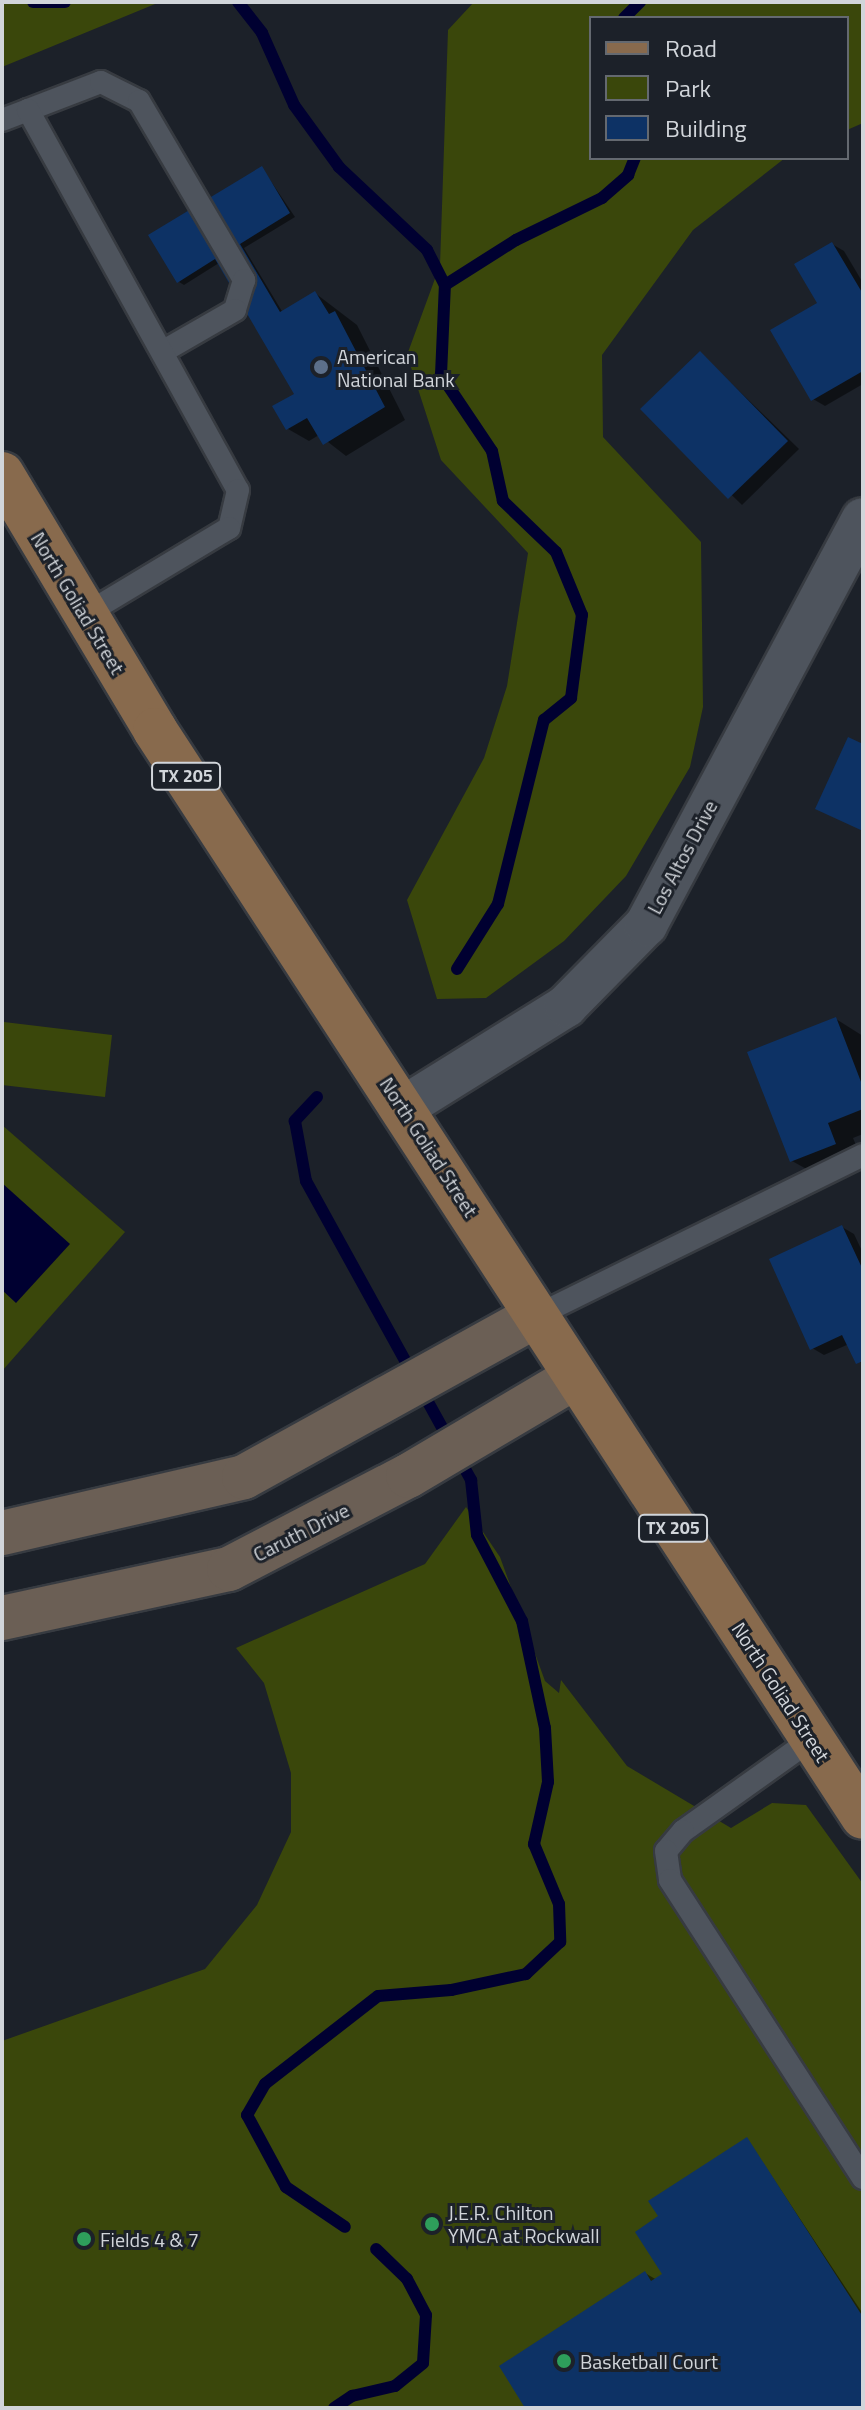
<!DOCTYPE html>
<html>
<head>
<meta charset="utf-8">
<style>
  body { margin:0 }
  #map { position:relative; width:865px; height:2410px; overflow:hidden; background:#1c2129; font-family:"Titillium Web",sans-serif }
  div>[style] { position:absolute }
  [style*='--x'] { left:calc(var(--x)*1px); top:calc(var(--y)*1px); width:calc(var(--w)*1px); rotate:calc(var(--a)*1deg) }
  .green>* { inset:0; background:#3a470b }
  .water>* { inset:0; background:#000031 }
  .shadow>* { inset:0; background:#0007 }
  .stream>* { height:12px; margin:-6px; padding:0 6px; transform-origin:6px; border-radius:6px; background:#000031 }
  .building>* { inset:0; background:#0d3265 }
  .roads { filter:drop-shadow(2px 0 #373b41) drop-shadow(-2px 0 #373b41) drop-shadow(0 2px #373b41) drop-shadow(0 -2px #373b41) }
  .lane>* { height:22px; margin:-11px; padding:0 11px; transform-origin:11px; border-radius:11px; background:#4e545d }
  .street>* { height:42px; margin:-21px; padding:0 21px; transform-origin:21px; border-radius:21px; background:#4e545d }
  .secondary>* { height:44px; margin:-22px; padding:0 22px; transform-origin:22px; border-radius:22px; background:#6b5f55 }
  .primary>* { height:44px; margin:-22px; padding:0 22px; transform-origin:22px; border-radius:22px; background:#886a4d }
  .dots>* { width:22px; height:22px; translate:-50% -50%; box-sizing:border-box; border:4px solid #1c2129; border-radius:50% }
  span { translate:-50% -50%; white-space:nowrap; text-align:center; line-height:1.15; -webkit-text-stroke:6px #1c2129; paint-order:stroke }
  .shield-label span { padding:2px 6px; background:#1c2129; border:2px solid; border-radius:6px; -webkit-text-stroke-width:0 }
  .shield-label { font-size:18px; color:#d1d5da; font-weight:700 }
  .poi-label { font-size:20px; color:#d1d5da }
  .left { translate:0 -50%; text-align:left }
  .street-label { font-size:20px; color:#d1d5da }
  .frame { position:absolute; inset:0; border:4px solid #d1d5da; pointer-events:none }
  .legend { position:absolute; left:589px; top:16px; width:260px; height:144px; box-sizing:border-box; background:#1c2129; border:2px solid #646970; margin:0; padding:10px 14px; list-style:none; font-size:24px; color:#d1d5da }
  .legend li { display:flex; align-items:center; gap:16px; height:40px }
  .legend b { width:40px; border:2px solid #646970 }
</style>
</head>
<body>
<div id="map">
  <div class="green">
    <div style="clip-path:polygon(2px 2px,196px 2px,160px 2px,2px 67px)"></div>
    <div style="clip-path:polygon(474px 2px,863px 2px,863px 123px,847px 130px,847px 18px,591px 18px,591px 158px,785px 158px,693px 230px,602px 355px,603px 437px,701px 542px,703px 707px,690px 767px,626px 876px,564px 941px,486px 998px,437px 999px,407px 900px,484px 758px,507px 686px,528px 553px,441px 460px,407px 355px,440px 265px,448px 30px)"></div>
    <div style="clip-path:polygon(4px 1022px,112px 1035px,105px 1097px,2px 1085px)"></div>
    <div style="clip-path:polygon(2px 1125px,125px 1232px,2px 1371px)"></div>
    <div style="clip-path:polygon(466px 1507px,500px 1557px,545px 1681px,559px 1693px,561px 1680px,627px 1766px,731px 1828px,772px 1803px,806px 1805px,863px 1884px,863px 2408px,2px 2408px,2px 2041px,205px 1969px,257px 1905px,291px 1832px,291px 1773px,264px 1683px,236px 1648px,425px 1564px)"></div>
  </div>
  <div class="water">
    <div style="clip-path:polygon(2px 1183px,70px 1244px,16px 1303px,2px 1290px)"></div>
  </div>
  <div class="shadow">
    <div style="clip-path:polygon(262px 168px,295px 217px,244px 248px,283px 313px,315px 293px,357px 325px,405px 420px,346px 456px,319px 435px,309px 441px,288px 429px,296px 394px,219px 263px,184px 285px,179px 282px)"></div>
    <div style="clip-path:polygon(832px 244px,844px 251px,863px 283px,863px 384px,825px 406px,813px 399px,820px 304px)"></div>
    <div style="clip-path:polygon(700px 353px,799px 449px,742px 505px,643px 409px)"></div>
    <div style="clip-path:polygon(836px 1019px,863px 1036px,863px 1134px,853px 1138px,862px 1159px,819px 1176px,792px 1161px)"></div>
    <div style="clip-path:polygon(842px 1227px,854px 1234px,863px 1253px,863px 1366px,849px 1344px,824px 1355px,812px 1348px)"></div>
    <div style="clip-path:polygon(748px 2140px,863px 2314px,863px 2408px,527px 2408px,645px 2273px,657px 2280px,664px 2275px,663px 2216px)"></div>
  </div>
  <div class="stream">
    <div style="--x:33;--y:2;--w:32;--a:0"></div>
    <div style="--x:238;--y:2;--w:39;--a:52"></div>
    <div style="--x:262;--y:33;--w:79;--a:66"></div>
    <div style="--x:294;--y:105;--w:77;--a:54"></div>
    <div style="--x:339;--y:167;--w:121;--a:43.3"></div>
    <div style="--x:427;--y:250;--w:39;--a:63"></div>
    <div style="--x:624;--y:18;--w:23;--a:-45"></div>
    <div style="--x:457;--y:969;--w:77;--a:-57.8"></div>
    <div style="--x:498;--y:904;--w:190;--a:-76"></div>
    <div style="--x:544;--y:720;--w:35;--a:-39"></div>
    <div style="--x:571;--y:698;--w:84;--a:-82.5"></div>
    <div style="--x:582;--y:615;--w:68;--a:-112.4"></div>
    <div style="--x:556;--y:552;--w:74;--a:-136.1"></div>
    <div style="--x:503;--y:501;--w:51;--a:-102.4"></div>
    <div style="--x:492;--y:451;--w:92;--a:-123.9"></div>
    <div style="--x:441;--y:375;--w:90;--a:-87.5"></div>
    <div style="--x:445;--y:285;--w:84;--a:-32.4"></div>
    <div style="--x:516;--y:240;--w:96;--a:-26"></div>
    <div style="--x:602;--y:198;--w:35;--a:-41"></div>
    <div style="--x:628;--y:175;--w:18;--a:-68"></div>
    <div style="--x:317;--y:1097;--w:33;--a:133"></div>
    <div style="--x:295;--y:1121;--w:61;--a:79.6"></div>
    <div style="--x:306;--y:1181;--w:342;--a:61.1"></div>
    <div style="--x:471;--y:1480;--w:55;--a:83.8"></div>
    <div style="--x:477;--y:1535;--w:97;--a:62.4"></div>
    <div style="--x:522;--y:1621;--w:109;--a:77.9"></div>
    <div style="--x:545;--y:1728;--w:54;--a:86.8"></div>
    <div style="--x:548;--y:1782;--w:64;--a:102.7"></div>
    <div style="--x:534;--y:1844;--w:65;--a:67.4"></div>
    <div style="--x:559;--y:1904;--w:38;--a:88"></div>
    <div style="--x:560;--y:1942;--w:47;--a:136.7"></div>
    <div style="--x:526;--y:1974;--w:77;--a:168"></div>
    <div style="--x:451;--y:1990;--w:73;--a:175.3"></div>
    <div style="--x:378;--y:1996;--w:143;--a:142.1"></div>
    <div style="--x:265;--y:2084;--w:36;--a:120"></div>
    <div style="--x:247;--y:2115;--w:82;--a:61.6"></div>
    <div style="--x:286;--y:2187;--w:71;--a:34.1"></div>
    <div style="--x:334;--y:2408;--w:22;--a:-34"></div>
    <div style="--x:352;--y:2396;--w:44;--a:-13.1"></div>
    <div style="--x:395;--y:2386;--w:36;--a:-39"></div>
    <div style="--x:423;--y:2363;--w:48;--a:-86.4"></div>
    <div style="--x:426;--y:2315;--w:41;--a:-117.8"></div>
    <div style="--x:407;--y:2279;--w:43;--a:-135.9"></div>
  </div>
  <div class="building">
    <div style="clip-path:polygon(262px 166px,290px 213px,240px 244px,280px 312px,315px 291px,329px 314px,335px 311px,385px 407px,323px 445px,307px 418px,286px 430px,272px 406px,294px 394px,215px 259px,177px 283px,148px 235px)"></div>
    <div style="clip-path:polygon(832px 242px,863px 294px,863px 371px,811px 401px,770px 330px,817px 303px,794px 264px)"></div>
    <div style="clip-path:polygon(700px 351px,788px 441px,728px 499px,640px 409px)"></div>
    <div style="clip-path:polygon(848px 737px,863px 744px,863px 831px,815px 809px)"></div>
    <div style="clip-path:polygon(836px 1017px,863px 1087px,863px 1109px,828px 1123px,836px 1144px,790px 1162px,747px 1052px)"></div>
    <div style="clip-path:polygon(842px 1225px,863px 1270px,863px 1361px,856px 1364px,842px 1335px,810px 1350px,769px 1259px)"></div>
    <div style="clip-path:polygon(747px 2137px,863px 2317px,863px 2408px,525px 2408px,499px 2366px,645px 2271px,651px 2281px,662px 2274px,635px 2232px,658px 2216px,648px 2201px)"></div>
  </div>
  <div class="roads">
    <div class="lane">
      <div style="--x:28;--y:110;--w:78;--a:-21"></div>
      <div style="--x:101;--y:82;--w:42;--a:26.6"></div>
      <div style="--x:139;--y:101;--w:208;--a:59.6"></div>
      <div style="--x:244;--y:280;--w:31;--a:107"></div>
      <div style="--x:235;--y:310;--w:84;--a:150.1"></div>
      <div style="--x:2;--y:120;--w:28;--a:-21"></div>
      <div style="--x:28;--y:110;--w:434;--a:61.1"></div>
      <div style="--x:238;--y:490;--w:39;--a:103"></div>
      <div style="--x:229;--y:528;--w:169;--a:149"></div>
      <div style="--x:536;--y:1316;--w:364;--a:-26.2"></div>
      <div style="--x:812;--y:1739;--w:158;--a:144.5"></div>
      <div style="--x:683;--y:1831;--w:26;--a:130"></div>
      <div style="--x:666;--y:1851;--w:29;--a:82"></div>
      <div style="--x:670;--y:1880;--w:355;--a:57.1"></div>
    </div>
    <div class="street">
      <div style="--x:404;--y:1107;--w:191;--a:-31.9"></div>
      <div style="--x:566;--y:1006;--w:114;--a:-45.4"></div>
      <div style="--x:646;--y:925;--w:460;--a:-61.9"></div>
    </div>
    <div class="secondary">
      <div style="--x:2;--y:1533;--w:248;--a:-13"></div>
      <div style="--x:244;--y:1477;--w:333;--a:-28.9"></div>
      <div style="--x:2;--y:1618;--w:232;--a:-12.2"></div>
      <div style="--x:229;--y:1569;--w:202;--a:-27.5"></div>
      <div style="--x:408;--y:1476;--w:193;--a:-30.6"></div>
    </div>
    <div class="primary">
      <div style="--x:2;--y:474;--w:298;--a:59.1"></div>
      <div style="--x:155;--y:730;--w:1297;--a:56.92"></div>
    </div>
  </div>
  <div class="dots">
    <div style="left:321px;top:367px;background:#5c6f8a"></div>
    <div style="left:432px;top:2224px;background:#2e9e5b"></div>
    <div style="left:84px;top:2239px;background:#2e9e5b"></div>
    <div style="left:564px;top:2361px;background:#2e9e5b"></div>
  </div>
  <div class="shield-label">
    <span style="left:186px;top:776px">TX 205</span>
    <span style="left:673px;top:1528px">TX 205</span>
  </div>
  <div class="poi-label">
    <span class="left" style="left:337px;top:368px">American<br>National Bank</span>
    <span class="left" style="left:448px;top:2224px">J.E.R. Chilton<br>YMCA at Rockwall</span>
    <span class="left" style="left:100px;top:2239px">Fields 4 &amp; 7</span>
    <span class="left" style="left:580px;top:2361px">Basketball Court</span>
  </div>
  <div class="street-label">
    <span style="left:78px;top:603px;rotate:59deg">North Goliad Street</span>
    <span style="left:682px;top:857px;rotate:-62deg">Los Altos Drive</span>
    <span style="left:429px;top:1147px;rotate:57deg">North Goliad Street</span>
    <span style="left:301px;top:1532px;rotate:-27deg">Caruth Drive</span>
    <span style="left:781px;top:1692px;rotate:57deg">North Goliad Street</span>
  </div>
  <div class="frame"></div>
  <ul class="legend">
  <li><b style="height:10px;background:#886a4d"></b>Road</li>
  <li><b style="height:22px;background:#3a470b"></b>Park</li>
  <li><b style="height:22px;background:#0d3265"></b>Building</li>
  </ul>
</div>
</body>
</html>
